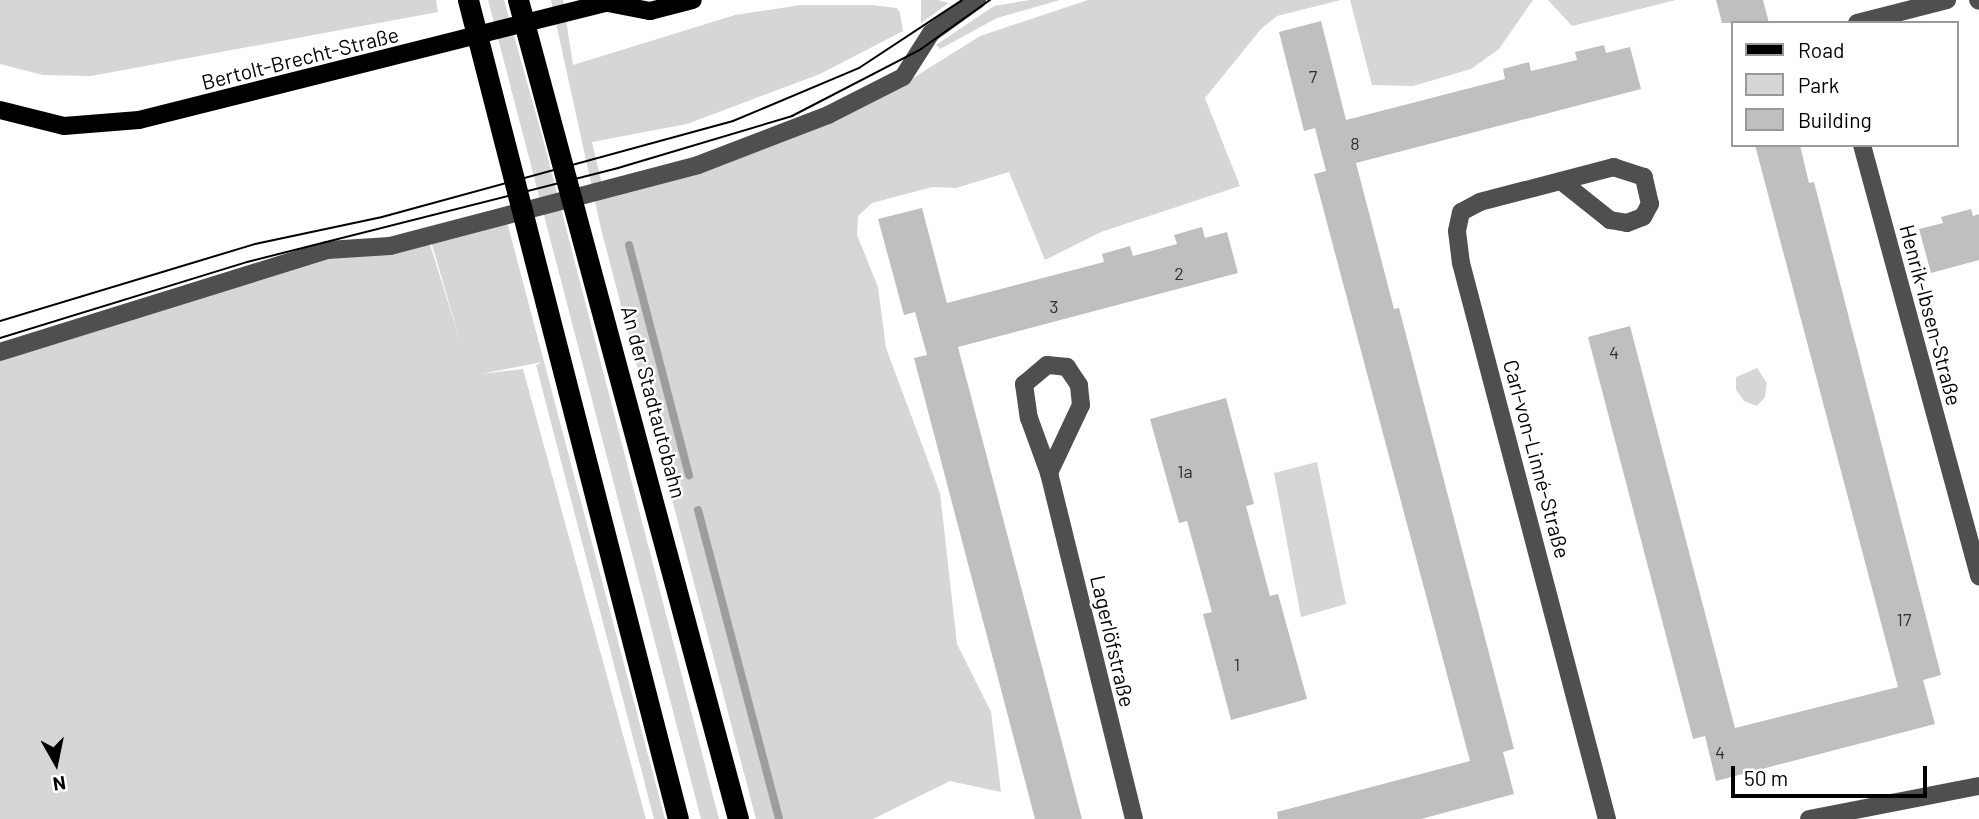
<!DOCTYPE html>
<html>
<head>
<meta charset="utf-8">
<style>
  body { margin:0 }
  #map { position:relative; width:1979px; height:819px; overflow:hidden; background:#fff; font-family:Barlow,sans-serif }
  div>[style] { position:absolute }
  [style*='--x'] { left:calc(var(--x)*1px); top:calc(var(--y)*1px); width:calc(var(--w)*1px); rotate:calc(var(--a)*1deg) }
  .green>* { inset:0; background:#d6d6d6 }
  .stream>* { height:8px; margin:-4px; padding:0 4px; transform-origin:4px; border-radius:4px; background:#9d9d9d }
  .building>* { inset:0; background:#bfbfbf }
  .minor>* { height:18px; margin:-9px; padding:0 9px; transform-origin:9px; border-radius:9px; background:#4f4f4f }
  .major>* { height:18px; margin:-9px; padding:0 9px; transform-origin:9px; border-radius:9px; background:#000 }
  .highway>* { height:21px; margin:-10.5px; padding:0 10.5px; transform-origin:10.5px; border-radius:10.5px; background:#000 }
  .tram>* { height:2px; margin:-1px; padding:0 1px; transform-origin:1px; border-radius:1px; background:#000 }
  span { translate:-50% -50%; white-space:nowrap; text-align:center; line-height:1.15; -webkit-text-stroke:5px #fff; paint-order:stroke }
  .number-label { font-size:18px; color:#303030 }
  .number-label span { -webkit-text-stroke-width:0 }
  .street-label { font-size:21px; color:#000 }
  .legend { position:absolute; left:1731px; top:21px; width:228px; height:126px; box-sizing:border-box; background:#fff; border:2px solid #999; margin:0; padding:9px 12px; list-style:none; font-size:21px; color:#000 }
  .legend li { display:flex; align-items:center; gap:14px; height:35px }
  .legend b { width:35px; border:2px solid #999 }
  .north { position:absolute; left:21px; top:728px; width:70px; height:70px; -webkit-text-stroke:5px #fff; paint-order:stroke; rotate:171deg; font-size:19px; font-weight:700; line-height:28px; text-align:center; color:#000 }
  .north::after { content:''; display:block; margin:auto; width:24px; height:32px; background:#000; clip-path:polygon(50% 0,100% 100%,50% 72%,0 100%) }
  .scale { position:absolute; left:1731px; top:766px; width:196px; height:32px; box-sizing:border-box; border:4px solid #000; border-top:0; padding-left:9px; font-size:21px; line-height:24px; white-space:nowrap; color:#000; -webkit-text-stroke:5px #fff; paint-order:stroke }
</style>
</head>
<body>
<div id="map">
  <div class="green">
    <div style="clip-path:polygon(0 0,436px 0,438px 12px,91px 76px,43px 75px,0 64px)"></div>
    <div style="clip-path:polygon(488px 0,504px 0,544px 143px,719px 819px,701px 819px)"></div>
    <div style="clip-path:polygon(551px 0,563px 0,573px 65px,735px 15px,801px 5px,872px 5px,897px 8px,900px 13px,903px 31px,820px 74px,687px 124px,592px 142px,604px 193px,905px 83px,980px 36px,1088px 0,1341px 0,1277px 16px,1261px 29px,1205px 98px,1240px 186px,1101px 232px,1045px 260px,1009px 172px,956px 188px,932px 187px,872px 203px,858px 216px,857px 235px,878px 287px,886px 348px,940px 493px,957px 644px,991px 712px,1001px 792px,950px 781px,873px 819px,756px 819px,601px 229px)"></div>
    <div style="clip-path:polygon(921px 0,938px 0,949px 3px,921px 23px)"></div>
    <div style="clip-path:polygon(1030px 0,1060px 0,997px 18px,940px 49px,936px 45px,994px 6px)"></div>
    <div style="clip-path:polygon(1350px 0,1533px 0,1499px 49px,1471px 69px,1413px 86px,1372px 85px)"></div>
    <div style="clip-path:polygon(1548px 0,1676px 0,1572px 26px)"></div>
    <div style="clip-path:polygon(506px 218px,665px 819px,654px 819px,536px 365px,542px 362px,481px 374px,523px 369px,646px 819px,0 819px,0 359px,323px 258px,428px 238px,461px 344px,430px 238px)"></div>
    <div style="clip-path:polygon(1757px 368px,1767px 383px,1765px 397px,1757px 406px,1744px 401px,1736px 390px,1736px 377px)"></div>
    <div style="clip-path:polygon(1317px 462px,1346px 604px,1301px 617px,1274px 473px)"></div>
  </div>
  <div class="stream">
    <div style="--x:629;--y:245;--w:238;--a:75.4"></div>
    <div style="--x:698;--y:510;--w:319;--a:75.3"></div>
  </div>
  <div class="building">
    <div style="clip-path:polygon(1716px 0,1763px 0,1769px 23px,1722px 23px)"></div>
    <div style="clip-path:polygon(1321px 21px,1346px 120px,1505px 79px,1503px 69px,1529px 62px,1531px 71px,1577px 60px,1575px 52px,1604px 45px,1606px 53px,1630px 47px,1641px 89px,1356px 163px,1394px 309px,1399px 308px,1514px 749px,1503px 752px,1514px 794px,1421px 819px,1278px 819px,1277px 812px,1470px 761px,1314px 174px,1326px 171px,1315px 128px,1304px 131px,1279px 32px)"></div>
    <div style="clip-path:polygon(1755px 145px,1800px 145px,1809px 183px,1814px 182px,1941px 675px,1923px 680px,1935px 724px,1716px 781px,1705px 736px,1693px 739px,1588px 337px,1630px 326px,1735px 728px,1898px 687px)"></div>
    <div style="clip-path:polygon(922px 208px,947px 303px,1104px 262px,1102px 254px,1130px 246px,1133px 256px,1177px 244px,1174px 235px,1202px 227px,1205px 238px,1227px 232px,1238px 273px,958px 347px,1082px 819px,1035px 819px,914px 358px,927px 355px,915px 312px,904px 315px,878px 219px)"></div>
    <div style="clip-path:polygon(1971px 209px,1973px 216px,1979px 214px,1979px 260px,1931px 273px,1919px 229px,1943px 223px,1941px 217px)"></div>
    <div style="clip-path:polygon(1226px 398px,1254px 504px,1246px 506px,1270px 596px,1278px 594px,1307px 699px,1231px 720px,1203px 614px,1212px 612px,1187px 521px,1179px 523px,1150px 419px)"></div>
  </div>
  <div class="minor">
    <div style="--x:1978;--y:0;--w:1;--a:45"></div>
    <div style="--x:1857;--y:23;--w:93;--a:-14.3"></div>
    <div style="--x:1862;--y:145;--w:447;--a:74.8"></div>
    <div style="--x:1561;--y:181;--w:63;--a:38.5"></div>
    <div style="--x:1610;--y:220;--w:17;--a:10"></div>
    <div style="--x:1627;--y:223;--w:17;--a:-21"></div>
    <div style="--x:1643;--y:217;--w:15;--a:-62"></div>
    <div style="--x:1650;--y:204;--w:28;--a:-103"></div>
    <div style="--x:1644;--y:177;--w:32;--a:-162"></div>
    <div style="--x:1614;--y:167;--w:138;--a:165.4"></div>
    <div style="--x:1480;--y:202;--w:21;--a:152"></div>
    <div style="--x:1461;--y:212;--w:19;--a:102"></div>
    <div style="--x:1457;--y:231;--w:32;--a:83"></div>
    <div style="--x:1461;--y:263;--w:575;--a:75.29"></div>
    <div style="--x:0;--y:352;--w:343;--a:-17.3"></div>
    <div style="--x:327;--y:250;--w:63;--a:-3.6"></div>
    <div style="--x:390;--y:246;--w:318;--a:-14.7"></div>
    <div style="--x:698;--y:165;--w:139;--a:-21"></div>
    <div style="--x:828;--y:115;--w:84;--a:-26.9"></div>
    <div style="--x:903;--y:77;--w:52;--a:-57.5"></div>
    <div style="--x:931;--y:33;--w:57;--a:-35.7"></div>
    <div style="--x:1049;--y:473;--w:75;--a:-64.8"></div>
    <div style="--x:1081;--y:405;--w:20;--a:-96"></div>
    <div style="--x:1079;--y:385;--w:22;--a:-124"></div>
    <div style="--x:1067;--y:367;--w:20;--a:-174"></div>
    <div style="--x:1047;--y:365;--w:30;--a:140"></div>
    <div style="--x:1024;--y:384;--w:34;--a:82"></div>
    <div style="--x:1029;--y:418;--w:59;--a:70"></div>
    <div style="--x:1049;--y:473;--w:356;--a:76.2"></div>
    <div style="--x:1809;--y:819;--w:173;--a:-11"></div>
  </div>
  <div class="major">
    <div style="--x:608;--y:3;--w:43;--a:10.8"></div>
    <div style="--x:650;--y:11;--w:44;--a:-14.3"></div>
    <div style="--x:0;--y:110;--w:66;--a:14"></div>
    <div style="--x:64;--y:126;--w:75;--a:-4.6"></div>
    <div style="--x:139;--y:120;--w:493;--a:-14.1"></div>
  </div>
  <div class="highway">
    <div style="--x:468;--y:0;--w:845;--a:75.62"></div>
    <div style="--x:518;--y:0;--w:848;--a:74.96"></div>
  </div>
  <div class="tram">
    <div style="--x:0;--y:321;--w:266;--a:-16.8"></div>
    <div style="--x:255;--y:244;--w:130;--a:-12"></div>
    <div style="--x:382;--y:217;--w:364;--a:-15.3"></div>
    <div style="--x:733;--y:121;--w:137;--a:-22.8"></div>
    <div style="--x:859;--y:68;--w:123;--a:-33.4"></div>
    <div style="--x:0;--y:338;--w:258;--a:-17.1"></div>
    <div style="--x:247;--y:262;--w:383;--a:-14.2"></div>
    <div style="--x:618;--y:168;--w:182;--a:-16.6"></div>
    <div style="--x:792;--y:116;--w:145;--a:-27.4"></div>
    <div style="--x:921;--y:49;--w:85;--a:-35.4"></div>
  </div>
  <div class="number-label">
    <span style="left:1313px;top:76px">7</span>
    <span style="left:1355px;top:143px">8</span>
    <span style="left:1179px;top:273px">2</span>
    <span style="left:1054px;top:306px">3</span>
    <span style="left:1614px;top:352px">4</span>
    <span style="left:1185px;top:471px">1a</span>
    <span style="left:1904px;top:619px">17</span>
    <span style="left:1237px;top:664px">1</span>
    <span style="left:1720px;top:752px">4</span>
  </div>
  <div class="street-label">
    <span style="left:300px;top:58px;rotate:-14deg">Bertolt-Brecht-Straße</span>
    <span style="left:1931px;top:315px;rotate:75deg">Henrik-Ibsen-Straße</span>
    <span style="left:654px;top:402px;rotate:75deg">An der Stadtautobahn</span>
    <span style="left:1537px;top:459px;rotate:75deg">Carl-von-Linné-Straße</span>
    <span style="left:1113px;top:641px;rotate:77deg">Lagerlöfstraße</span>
  </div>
  <ul class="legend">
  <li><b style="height:9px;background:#000"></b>Road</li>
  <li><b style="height:19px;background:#d6d6d6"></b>Park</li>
  <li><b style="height:19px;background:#bfbfbf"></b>Building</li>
  </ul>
  <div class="north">N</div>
  <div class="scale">50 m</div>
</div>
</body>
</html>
